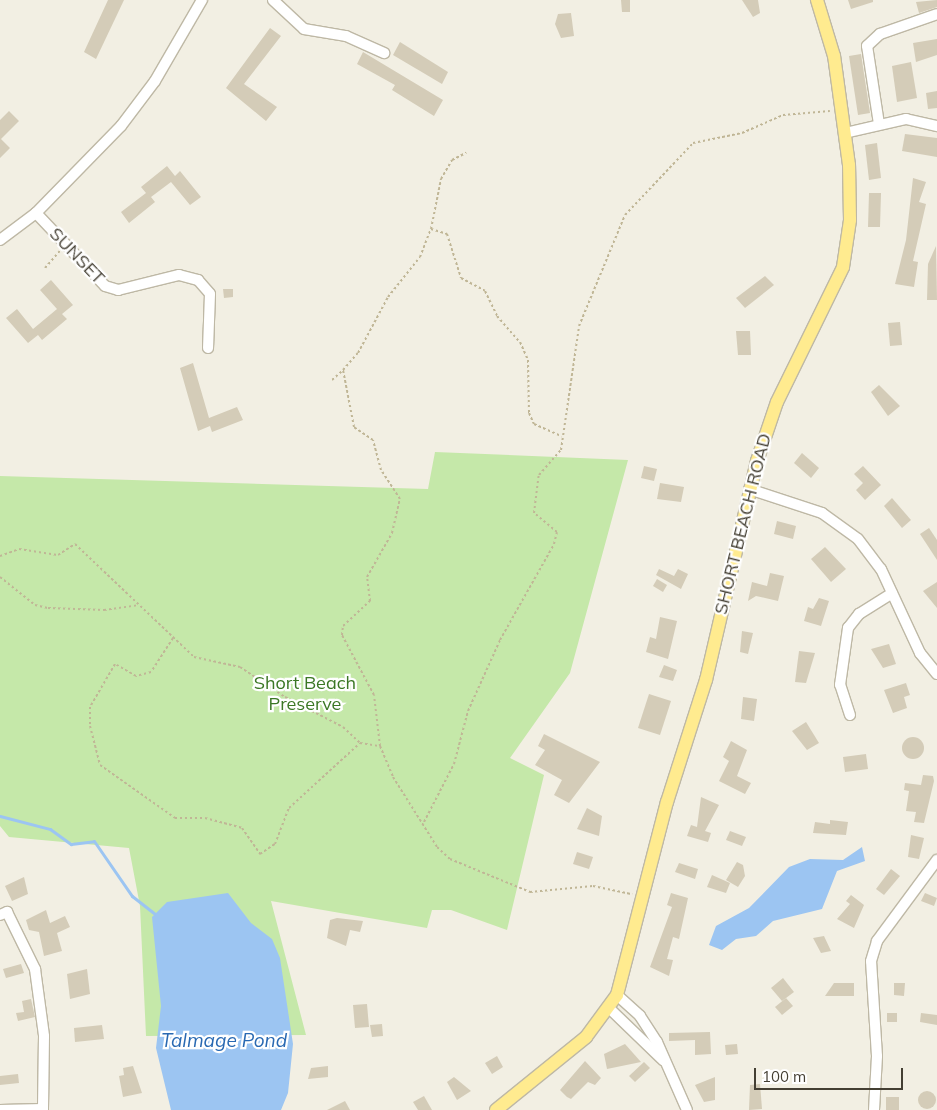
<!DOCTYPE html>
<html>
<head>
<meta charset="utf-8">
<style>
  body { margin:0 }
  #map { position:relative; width:937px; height:1110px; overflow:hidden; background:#f2efe3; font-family:Mulish,sans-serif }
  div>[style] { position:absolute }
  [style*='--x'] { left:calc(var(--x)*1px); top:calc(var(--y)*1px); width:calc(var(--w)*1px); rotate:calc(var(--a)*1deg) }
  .green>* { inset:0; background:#c5e8a9 }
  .water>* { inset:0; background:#9cc5f2 }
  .stream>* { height:3px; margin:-1.5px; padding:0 1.5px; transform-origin:1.5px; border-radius:1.5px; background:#9cc5f2 }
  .building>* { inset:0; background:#d4ccb8 }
  .round { border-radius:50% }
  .path>* { height:2px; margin-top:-1px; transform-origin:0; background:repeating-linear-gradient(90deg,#c0b696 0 2.5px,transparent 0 5px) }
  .roads { filter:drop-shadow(1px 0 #beb8a5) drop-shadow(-1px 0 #beb8a5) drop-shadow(0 1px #beb8a5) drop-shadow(0 -1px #beb8a5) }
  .minor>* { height:10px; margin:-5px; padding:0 5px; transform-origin:5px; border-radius:5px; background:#fff }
  .major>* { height:12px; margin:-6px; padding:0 6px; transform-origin:6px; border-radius:6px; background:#ffeb8f }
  span { translate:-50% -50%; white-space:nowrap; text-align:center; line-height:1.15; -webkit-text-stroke:4.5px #fff; paint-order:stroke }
  .street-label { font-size:18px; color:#443f33 }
  .park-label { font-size:18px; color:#3b7725 }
  .water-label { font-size:19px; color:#2969b2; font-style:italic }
  .scale { position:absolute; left:754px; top:1068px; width:149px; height:22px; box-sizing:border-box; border:2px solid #443f33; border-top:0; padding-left:6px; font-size:15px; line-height:18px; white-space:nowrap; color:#443f33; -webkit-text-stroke:4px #fff; paint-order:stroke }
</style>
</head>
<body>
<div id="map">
  <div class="green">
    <div style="clip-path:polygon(435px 452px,628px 460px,570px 673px,510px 758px,544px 775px,507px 930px,451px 910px,432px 910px,427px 928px,271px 901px,306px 1035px,146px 1036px,140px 906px,129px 848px,9px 837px,0 826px,0 476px,428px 489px)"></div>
  </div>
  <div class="water">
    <div style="clip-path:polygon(862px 847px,865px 861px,837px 871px,822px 909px,773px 921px,756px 936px,736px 939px,722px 950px,709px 945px,716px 926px,749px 908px,789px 867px,810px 859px,843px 860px)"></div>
    <div style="clip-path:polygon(228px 893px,251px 923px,272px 939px,280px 958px,293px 1044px,288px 1093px,281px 1110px,171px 1110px,156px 1048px,161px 1006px,152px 917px,167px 902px)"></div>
  </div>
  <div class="stream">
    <div style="--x:0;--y:816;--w:52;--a:14.6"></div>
    <div style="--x:50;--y:829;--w:26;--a:36"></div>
    <div style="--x:71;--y:844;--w:23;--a:-7"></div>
    <div style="--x:94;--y:841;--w:67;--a:55.4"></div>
    <div style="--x:132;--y:896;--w:28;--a:38"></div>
  </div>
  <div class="building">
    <div style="clip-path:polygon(108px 0,124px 0,96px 59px,84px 52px)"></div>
    <div style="clip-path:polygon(621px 0,630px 0,630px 12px,622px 12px)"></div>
    <div style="clip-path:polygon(742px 0,758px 0,760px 13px,753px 17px)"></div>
    <div style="clip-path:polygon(848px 0,873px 0,873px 2px,851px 9px)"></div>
    <div style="clip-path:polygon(937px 0,937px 7px,919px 13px,916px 2px)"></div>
    <div style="clip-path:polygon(571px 13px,574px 36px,561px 38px,555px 24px,558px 14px)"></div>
    <div style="clip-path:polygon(270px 28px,281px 36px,244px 84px,277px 107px,266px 121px,226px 88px)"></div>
    <div style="clip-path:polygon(937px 39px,937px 55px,916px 62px,913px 43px)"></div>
    <div style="clip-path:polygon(400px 42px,448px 72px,442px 84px,393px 55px)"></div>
    <div style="clip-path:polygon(363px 52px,443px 100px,434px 116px,392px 90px,395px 85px,357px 64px)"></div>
    <div style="clip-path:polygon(861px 54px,870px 113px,858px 115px,849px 56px)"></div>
    <div style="clip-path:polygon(911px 62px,917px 98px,897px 102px,892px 66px)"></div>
    <div style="clip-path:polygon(937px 91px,937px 108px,928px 109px,926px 93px)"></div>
    <div style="clip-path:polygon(9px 111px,19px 121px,1px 139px,10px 148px,0 158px,0 120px)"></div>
    <div style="clip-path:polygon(905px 134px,937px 138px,937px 157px,902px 151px)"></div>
    <div style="clip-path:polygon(877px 143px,881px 178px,869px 180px,865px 145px)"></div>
    <div style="clip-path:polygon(167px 166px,175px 176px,180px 171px,201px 197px,190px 205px,171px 182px,151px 197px,155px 202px,129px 223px,121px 212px,146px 193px,141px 187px)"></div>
    <div style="clip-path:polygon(913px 178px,926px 182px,919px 202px,926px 204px,913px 261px,918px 262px,914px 287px,895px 284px,906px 240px)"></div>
    <div style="clip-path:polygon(869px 193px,881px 193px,880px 227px,868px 227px)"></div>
    <div style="clip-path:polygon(936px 246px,937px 300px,927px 300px,928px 264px)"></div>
    <div style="clip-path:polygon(765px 276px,774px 285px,745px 308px,736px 298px)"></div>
    <div style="clip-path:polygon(51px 280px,73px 305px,62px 314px,67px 319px,42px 340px,38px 335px,28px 343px,6px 318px,17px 309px,33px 329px,57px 309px,40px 290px)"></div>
    <div style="clip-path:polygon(223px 289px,233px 289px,233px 297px,224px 298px)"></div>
    <div style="clip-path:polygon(900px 322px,902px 345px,890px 346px,888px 323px)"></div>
    <div style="clip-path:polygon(736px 331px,750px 331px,751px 355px,738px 355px)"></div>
    <div style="clip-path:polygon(193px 363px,209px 418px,237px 407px,243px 420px,212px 432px,210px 426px,198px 431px,180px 368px)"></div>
    <div style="clip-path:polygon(879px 385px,900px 406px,888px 416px,871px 392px)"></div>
    <div style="clip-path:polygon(802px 453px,819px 468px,811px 478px,794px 463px)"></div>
    <div style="clip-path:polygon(644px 466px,657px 469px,654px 481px,641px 478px)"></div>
    <div style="clip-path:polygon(863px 466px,881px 485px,865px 500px,856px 490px,863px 483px,854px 474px)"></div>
    <div style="clip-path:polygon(660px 483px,684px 487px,681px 502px,657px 499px)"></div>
    <div style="clip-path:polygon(892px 498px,911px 520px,902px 528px,884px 506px)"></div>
    <div style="clip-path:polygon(777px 521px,796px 526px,793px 539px,774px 534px)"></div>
    <div style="clip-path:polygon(929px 528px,937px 540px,937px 560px,920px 534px)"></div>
    <div style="clip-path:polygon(825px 547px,846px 569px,831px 582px,811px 559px)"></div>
    <div style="clip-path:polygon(659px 569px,674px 576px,678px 569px,688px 574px,681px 589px,656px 575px)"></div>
    <div style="clip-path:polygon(770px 573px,784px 576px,778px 601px,756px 596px,748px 601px,752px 582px,767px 586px)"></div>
    <div style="clip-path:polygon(657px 579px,667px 585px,663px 592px,653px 586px)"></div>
    <div style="clip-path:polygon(937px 582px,937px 608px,923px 591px)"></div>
    <div style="clip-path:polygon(819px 598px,829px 601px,821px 626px,804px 621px,808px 607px,813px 609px)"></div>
    <div style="clip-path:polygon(660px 617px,677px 621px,668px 659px,646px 652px,650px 637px,656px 639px)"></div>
    <div style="clip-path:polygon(742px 631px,753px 633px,748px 654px,740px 652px)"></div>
    <div style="clip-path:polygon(889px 644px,896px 664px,883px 668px,871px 649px)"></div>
    <div style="clip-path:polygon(799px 651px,815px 653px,806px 683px,795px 682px)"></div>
    <div style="clip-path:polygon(664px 665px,677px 670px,673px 681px,659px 677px)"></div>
    <div style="clip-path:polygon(906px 683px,910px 695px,904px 697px,907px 708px,893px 713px,884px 690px)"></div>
    <div style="clip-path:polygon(649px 694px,671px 701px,660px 735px,638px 728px)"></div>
    <div style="clip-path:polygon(743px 697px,757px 699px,754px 721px,741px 719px)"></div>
    <div style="clip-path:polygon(806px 722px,819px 743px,807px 750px,792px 731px)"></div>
    <div style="clip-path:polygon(544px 734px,600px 762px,569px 803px,554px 795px,562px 780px,535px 765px,545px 750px,538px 746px)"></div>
    <div class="round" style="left:902px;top:737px;width:22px;height:22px"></div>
    <div style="clip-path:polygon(731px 741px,747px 750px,737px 776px,751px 783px,745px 794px,719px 781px,729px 761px,723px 757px)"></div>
    <div style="clip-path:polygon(866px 754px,868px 769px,845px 772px,843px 757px)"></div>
    <div style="clip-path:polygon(923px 775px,933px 776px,934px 781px,924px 823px,914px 822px,916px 812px,906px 811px,909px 791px,904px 790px,905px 783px,921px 785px)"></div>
    <div style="clip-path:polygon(701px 797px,719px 805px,705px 831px,711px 833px,708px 842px,687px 836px,691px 825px,697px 827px)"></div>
    <div style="clip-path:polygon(587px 808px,602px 816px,599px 836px,577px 829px)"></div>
    <div style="clip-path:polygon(830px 820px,848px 822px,846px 835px,813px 833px,815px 822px,830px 824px)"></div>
    <div style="clip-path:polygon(730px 831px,746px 837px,742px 846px,726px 840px)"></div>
    <div style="clip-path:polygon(911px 835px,924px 838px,919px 859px,908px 857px)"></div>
    <div style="clip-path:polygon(577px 852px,593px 857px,589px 869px,573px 864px)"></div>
    <div style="clip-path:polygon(737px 862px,743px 865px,745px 876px,738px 887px,726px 880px)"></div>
    <div style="clip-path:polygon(679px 863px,698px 869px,695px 879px,675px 872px)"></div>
    <div style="clip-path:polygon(891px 869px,900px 876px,884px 895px,876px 889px)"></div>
    <div style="clip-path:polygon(712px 875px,730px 883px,726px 893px,707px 887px)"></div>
    <div style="clip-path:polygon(24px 877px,28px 894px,12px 901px,5px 886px)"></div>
    <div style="clip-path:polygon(671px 893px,688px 898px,679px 939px,673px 937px,667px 959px,673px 960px,669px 976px,650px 967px,672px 907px,667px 905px)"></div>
    <div style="clip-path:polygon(925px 893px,937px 898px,934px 906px,921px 901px)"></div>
    <div style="clip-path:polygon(851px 895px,864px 905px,854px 928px,837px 919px,850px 904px,846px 901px)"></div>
    <div style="clip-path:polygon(46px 910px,50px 923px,65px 916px,70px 927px,57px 933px,62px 951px,44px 956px,39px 932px,29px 930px,26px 920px)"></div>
    <div style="clip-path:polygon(337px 918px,363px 921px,360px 932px,350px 930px,346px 946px,327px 938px,330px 920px)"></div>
    <div style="clip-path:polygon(824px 936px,831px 951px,821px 953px,813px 938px)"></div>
    <div style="clip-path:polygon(21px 964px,24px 973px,6px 978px,3px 969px)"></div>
    <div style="clip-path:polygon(87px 969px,90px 994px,70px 999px,67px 974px)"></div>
    <div style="clip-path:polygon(783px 978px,794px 992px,782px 1001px,771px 988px)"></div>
    <div style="clip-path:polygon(834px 983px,854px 983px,854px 996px,825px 996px)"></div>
    <div style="clip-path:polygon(894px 983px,905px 983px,904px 996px,894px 995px)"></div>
    <div style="clip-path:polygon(786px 998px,793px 1006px,782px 1015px,775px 1007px)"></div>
    <div style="clip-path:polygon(31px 999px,35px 1017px,18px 1021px,16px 1013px,24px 1012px,22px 1001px)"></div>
    <div style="clip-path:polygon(367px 1004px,369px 1027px,355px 1028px,353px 1005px)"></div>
    <div style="clip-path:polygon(887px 1013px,897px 1013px,897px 1022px,887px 1022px)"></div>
    <div style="clip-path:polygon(921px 1013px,937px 1015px,937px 1025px,920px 1022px)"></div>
    <div style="clip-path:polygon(382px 1024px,383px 1036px,372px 1037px,370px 1025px)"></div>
    <div style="clip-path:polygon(102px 1025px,104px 1039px,75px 1042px,74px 1028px)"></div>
    <div style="clip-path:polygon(710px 1032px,711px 1054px,695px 1055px,695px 1040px,669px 1041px,669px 1033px)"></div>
    <div style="clip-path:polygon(625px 1044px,641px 1062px,607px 1069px,604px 1054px)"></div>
    <div style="clip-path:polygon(737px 1044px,738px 1054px,726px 1055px,725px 1045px)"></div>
    <div style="clip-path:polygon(497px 1056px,503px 1067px,492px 1074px,485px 1063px)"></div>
    <div style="clip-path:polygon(585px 1061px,601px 1078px,595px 1085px,588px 1082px,571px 1099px,567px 1097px,560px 1090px)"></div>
    <div style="clip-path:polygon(644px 1062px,650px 1068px,635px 1082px,629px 1076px)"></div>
    <div style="clip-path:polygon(133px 1066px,142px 1093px,123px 1097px,119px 1076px,124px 1075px,123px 1068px)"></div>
    <div style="clip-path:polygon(328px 1066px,328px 1077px,308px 1079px,311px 1068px)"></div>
    <div style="clip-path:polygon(18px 1074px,19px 1083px,0 1085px,0 1076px)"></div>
    <div style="clip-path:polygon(454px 1077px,471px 1091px,457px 1100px,447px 1082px)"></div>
    <div style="clip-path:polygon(715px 1077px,715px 1100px,704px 1102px,695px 1085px)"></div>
    <div style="clip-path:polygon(760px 1084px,762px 1109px,749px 1110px,750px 1085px)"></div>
    <div class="round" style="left:918px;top:1091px;width:18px;height:18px"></div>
    <div style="clip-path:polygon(424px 1096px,432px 1110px,418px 1110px,413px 1102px)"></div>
    <div style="clip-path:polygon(886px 1097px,899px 1097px,899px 1110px,886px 1110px)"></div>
    <div style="clip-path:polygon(345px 1101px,350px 1110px,327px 1110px)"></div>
  </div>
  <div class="path">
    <div style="--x:431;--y:229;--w:51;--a:-78.7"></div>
    <div style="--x:441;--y:179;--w:22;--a:-60"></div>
    <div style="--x:452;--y:160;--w:16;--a:-27"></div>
    <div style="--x:45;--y:268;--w:23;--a:-49"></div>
    <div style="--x:332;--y:380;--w:15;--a:-42"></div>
    <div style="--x:0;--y:556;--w:20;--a:-20"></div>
    <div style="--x:19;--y:549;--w:39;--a:9"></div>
    <div style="--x:58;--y:555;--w:20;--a:-33"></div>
    <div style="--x:75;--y:544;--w:164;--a:43.5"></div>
    <div style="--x:194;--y:657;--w:47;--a:12.3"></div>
    <div style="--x:240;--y:667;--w:54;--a:33.7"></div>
    <div style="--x:285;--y:697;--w:65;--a:27.3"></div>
    <div style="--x:343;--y:727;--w:23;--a:43"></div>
    <div style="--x:360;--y:743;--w:20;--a:9"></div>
    <div style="--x:380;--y:746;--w:34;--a:67"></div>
    <div style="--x:393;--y:777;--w:83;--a:57.8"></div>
    <div style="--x:437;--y:847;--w:18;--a:43"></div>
    <div style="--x:450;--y:859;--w:87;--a:22.4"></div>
    <div style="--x:530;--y:892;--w:63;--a:-5.4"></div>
    <div style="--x:593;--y:886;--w:40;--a:12"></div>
    <div style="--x:0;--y:577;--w:45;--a:38.7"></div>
    <div style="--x:35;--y:605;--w:13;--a:13"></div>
    <div style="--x:48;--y:608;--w:56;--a:2"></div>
    <div style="--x:104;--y:610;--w:35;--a:-8"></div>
    <div style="--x:173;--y:638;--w:40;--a:122.9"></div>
    <div style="--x:151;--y:672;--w:16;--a:165"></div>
    <div style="--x:136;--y:676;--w:24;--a:-150"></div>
    <div style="--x:115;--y:664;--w:50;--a:120.2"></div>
    <div style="--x:90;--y:707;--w:19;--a:90"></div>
    <div style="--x:90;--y:726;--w:40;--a:75.6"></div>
    <div style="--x:100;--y:765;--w:92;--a:35.2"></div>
    <div style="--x:175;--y:818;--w:30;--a:0"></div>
    <div style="--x:205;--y:818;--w:38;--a:15"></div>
    <div style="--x:242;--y:828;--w:32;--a:55"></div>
    <div style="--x:260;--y:854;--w:18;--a:-34"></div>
    <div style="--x:275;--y:844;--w:39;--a:-69"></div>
    <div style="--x:289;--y:808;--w:96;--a:-42.5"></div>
    <div style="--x:380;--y:746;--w:51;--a:-96.7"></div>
    <div style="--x:374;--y:695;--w:68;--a:-118.1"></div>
    <div style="--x:342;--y:635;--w:9;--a:-84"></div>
    <div style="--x:343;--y:626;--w:37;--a:-43"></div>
    <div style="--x:370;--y:601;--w:24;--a:-97"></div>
    <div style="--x:367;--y:577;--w:51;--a:-60.4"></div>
    <div style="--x:392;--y:533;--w:35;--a:-77"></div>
    <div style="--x:400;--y:499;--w:35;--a:-123"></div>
    <div style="--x:381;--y:470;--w:31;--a:-105"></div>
    <div style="--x:373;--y:440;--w:23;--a:-146"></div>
    <div style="--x:354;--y:427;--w:58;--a:-100.9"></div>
    <div style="--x:343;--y:370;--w:23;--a:-49"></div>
    <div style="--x:358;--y:353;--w:64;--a:-61.8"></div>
    <div style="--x:388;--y:297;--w:51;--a:-51.3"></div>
    <div style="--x:420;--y:257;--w:30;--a:-69"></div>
    <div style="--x:431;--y:229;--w:17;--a:17"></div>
    <div style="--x:447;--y:234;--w:46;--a:72.3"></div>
    <div style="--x:461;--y:278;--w:27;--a:28"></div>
    <div style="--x:485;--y:291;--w:28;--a:64"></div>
    <div style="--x:497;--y:316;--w:35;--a:49"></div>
    <div style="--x:520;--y:342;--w:20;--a:66"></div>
    <div style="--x:528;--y:360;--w:53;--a:88.9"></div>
    <div style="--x:529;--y:413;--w:12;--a:66"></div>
    <div style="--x:534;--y:424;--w:30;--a:24"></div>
    <div style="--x:424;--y:822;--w:65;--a:-62.7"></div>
    <div style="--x:454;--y:764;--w:55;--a:-75.2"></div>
    <div style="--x:468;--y:711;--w:78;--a:-65.7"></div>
    <div style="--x:500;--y:640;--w:110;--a:-60.6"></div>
    <div style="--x:554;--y:544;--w:12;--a:-76"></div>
    <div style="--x:557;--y:532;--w:30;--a:-140"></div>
    <div style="--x:534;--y:513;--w:38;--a:-83"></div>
    <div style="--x:539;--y:475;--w:33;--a:-49"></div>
    <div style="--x:561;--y:450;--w:125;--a:-81.7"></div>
    <div style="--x:579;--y:326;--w:120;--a:-67.5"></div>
    <div style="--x:625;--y:215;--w:99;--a:-46.6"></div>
    <div style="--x:693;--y:143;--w:50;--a:-11.5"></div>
    <div style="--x:742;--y:133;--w:45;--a:-23.7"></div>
    <div style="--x:783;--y:115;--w:47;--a:-4.9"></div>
  </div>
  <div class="roads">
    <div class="minor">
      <div style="--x:273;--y:0;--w:42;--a:43.1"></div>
      <div style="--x:304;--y:29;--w:43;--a:9.5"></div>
      <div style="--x:346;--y:36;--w:42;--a:24.1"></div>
      <div style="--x:879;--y:124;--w:79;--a:-98.7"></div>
      <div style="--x:867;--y:46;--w:18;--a:-43"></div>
      <div style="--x:880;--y:34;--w:60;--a:-19.3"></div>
      <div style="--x:845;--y:133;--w:63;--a:-12.9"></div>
      <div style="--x:906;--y:119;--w:32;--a:13"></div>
      <div style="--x:36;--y:213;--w:100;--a:46.6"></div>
      <div style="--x:105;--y:286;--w:14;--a:17"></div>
      <div style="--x:118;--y:290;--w:63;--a:-13.8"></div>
      <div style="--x:179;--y:275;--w:20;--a:15"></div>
      <div style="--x:198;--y:280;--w:18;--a:49"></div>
      <div style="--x:210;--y:294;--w:54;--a:92.1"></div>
      <div style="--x:0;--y:240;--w:45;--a:-36.9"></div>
      <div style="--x:36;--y:213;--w:122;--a:-45.7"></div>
      <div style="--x:121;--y:126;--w:56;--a:-52.9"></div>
      <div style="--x:155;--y:81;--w:94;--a:-59.9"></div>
      <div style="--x:749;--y:489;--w:77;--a:18.2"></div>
      <div style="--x:822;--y:513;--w:44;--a:35.8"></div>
      <div style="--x:858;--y:539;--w:38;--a:53"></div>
      <div style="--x:881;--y:569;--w:93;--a:65.1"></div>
      <div style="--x:920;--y:653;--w:27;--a:51"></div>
      <div style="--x:850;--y:715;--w:32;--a:-108"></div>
      <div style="--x:840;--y:685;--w:58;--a:-82"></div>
      <div style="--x:848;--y:628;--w:18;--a:-52"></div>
      <div style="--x:859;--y:614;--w:39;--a:-32"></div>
      <div style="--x:0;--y:915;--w:8;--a:-23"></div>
      <div style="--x:7;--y:912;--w:64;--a:63.8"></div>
      <div style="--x:35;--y:969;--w:68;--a:82.3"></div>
      <div style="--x:44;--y:1036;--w:74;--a:90.8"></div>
      <div style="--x:617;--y:995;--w:31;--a:42"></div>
      <div style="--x:640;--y:1016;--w:31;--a:57"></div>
      <div style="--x:657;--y:1042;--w:74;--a:66.2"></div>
      <div style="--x:610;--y:1009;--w:74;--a:43.9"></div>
      <div style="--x:0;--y:1110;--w:43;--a:-1.3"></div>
      <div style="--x:874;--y:1110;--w:54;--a:-86.8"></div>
      <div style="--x:877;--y:1056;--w:95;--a:-93.6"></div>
      <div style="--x:871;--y:961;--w:21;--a:-73"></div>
      <div style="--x:877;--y:941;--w:101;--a:-53.5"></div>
    </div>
    <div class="major">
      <div style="--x:496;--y:1110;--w:116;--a:-39"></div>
      <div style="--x:586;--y:1037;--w:52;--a:-53.6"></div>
      <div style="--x:617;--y:995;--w:199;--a:-75.5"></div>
      <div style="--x:667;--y:802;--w:128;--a:-72.3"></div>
      <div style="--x:706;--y:680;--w:225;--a:-76.9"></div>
      <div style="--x:757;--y:461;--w:62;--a:-71.3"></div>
      <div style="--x:777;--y:402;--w:150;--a:-63.9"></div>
      <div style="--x:843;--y:267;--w:48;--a:-81.5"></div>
      <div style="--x:850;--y:220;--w:55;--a:-91"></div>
      <div style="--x:849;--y:165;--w:110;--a:-97.8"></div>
      <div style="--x:834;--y:56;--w:59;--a:-106.9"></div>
    </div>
  </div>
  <div class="street-label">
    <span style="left:77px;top:256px;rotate:46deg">SUNSET</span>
    <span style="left:743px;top:524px;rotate:-76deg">SHORT BEACH ROAD</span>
  </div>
  <div class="park-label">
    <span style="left:305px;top:694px">Short Beach<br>Preserve</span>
  </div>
  <div class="water-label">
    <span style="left:224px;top:1041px">Talmage Pond</span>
  </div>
  <div class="scale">100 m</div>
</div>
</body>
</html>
